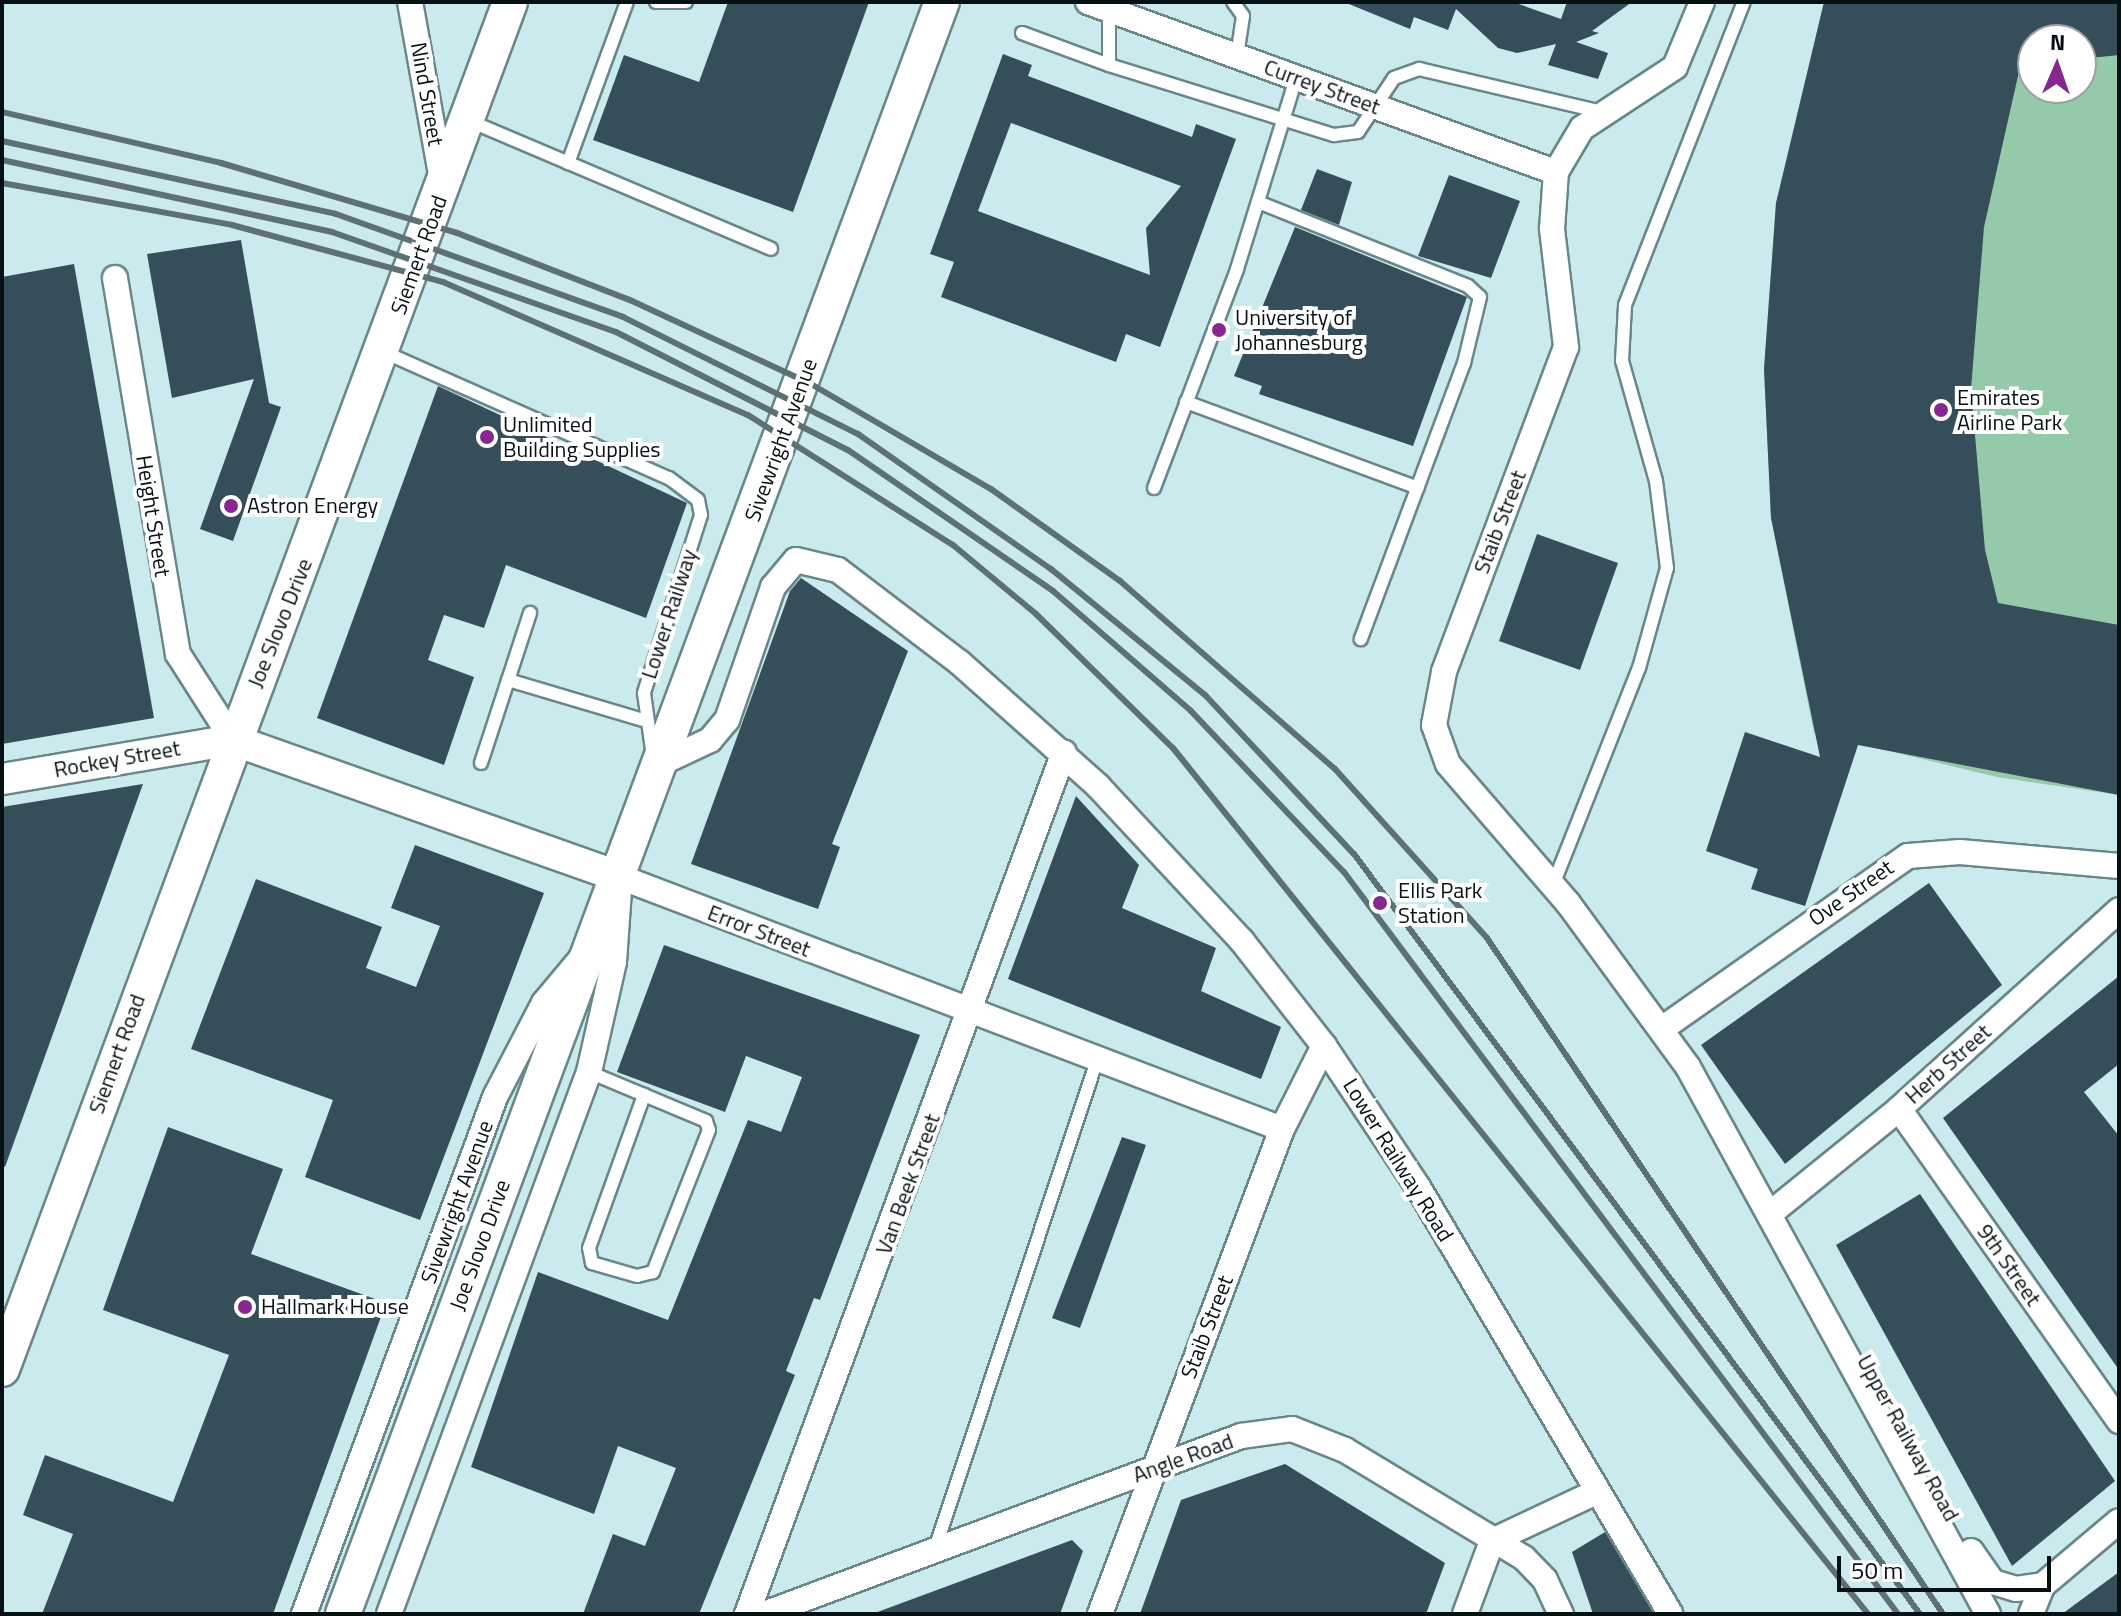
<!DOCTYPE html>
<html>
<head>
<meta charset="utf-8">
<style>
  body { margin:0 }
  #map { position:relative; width:2121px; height:1616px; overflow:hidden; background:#caeaee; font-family:"Titillium Web",sans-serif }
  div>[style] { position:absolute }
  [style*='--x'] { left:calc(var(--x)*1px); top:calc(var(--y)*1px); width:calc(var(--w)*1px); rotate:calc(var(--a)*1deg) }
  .green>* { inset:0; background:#94caa9 }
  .building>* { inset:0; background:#364e59 }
  .roads { filter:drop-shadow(2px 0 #69878a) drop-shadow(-2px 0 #69878a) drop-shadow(0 2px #69878a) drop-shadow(0 -2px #69878a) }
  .service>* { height:12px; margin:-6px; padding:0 6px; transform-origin:6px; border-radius:6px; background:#fff }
  .minor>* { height:24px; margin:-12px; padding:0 12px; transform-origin:12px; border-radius:12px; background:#fff }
  .tertiary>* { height:30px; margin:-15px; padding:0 15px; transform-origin:15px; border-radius:15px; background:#fff }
  .secondary>* { height:34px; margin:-17px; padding:0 17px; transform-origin:17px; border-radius:17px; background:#fff }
  .rail>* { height:6px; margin:-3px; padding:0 3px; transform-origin:3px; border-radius:3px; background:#5d7174 }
  .dots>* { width:22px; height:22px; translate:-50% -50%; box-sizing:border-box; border:4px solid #fff; border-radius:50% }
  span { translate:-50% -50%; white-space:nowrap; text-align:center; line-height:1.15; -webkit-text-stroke:8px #fff; paint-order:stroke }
  .street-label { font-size:22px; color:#061113 }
  .poi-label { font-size:22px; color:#061113 }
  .left { translate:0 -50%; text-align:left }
  .frame { position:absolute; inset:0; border:4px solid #061113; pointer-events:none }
  .north { position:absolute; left:2017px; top:24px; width:80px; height:80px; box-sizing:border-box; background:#fff; border:2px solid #9ba0a1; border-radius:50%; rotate:2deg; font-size:22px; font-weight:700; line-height:32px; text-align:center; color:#061113 }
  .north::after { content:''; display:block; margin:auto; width:28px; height:36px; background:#862690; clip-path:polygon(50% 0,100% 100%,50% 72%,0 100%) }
  .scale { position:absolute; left:1837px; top:1556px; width:214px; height:36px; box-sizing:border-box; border:4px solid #061113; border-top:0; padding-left:10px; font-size:24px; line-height:28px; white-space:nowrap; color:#061113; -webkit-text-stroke:6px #fff; paint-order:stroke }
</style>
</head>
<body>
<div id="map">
  <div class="green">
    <div style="clip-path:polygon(evenodd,1824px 2px,2119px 2px,2119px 795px,1997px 777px,1814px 733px,1771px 518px,1764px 369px,1776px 203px,1824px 2px,2033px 40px,2081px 40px,2081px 88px,2033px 88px,2033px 40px)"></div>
  </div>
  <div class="building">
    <div style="clip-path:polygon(728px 2px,869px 2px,793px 212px,593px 140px,624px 55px,699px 82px)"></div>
    <div style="clip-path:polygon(1344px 2px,1513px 2px,1561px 19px,1567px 2px,1632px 2px,1592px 31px,1599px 33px,1576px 42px,1608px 53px,1598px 79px,1548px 65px,1556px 44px,1517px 53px,1498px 48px,1456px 9px,1448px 30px,1414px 17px,1410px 29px)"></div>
    <div style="clip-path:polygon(1824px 2px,2119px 2px,2119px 55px,2081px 59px,2081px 40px,2033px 40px,2033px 65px,2020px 67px,1984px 227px,1971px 389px,1985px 550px,1998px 603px,2119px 625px,2119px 795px,1858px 745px,1805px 906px,1751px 889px,1758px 869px,1706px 851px,1745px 732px,1820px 757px,1771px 518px,1764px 369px,1776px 203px)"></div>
    <div style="clip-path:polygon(evenodd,1003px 54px,1032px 65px,1028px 76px,1192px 137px,1196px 124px,1236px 139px,1160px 347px,1126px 334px,1116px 362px,941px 297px,954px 262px,930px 254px,1003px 54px,1011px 123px,1181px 186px,1146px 228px,1150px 275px,978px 211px,1011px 123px)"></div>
    <div style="clip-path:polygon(1317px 169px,1352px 182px,1339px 225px,1301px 210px)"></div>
    <div style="clip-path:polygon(1449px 175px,1520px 201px,1491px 278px,1418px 256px)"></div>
    <div style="clip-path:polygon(1295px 227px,1467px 297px,1413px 446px,1259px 394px,1262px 386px,1234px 376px)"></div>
    <div style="clip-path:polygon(241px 240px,269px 403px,281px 407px,233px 541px,200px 529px,254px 379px,172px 398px,147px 254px)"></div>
    <div style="clip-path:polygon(74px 264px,154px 718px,2px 744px,2px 277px)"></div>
    <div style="clip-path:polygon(438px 386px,687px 503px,646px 618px,506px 565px,484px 628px,444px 615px,428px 660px,474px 677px,444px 765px,317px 718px)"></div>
    <div style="clip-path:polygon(1537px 534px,1618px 563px,1580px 670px,1499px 641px)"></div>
    <div style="clip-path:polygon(801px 578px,908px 651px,832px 844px,840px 847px,818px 909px,691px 864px,790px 591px)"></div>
    <div style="clip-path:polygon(143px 784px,5px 1167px,2px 1166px,2px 807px)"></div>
    <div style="clip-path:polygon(1076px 796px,1139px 865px,1122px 908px,1216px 948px,1201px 991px,1281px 1027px,1261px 1079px,1008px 979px)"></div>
    <div style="clip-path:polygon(415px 845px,544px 893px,420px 1220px,305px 1177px,333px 1100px,191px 1049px,256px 879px,382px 927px,366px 968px,416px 987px,440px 926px,391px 908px)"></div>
    <div style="clip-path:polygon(1929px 883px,2002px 985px,1785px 1164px,1701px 1045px)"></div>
    <div style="clip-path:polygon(664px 945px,920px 1035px,820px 1300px,814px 1298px,786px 1371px,795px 1375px,699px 1614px,583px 1614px,613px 1534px,645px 1546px,676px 1468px,618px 1446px,594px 1514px,471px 1467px,538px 1272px,668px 1320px,748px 1120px,781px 1132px,802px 1077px,746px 1056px,725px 1112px,617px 1072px)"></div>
    <div style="clip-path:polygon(2119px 976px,2119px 1064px,2084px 1092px,2119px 1136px,2119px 1370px,1943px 1118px)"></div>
    <div style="clip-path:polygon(168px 1127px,283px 1169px,251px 1254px,386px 1303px,273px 1614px,42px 1614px,73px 1534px,23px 1515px,45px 1455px,173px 1502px,229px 1355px,103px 1310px)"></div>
    <div style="clip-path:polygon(1122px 1137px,1146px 1145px,1080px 1328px,1052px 1318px)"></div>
    <div style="clip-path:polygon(1920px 1194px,2115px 1481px,2012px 1566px,1836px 1245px)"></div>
    <div style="clip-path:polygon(1285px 1464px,1445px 1563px,1426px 1614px,1140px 1614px,1181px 1500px)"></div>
    <div style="clip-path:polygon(1605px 1532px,1654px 1614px,1593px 1614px,1572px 1552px)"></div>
    <div style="clip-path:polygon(1072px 1540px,1083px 1551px,1060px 1614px,872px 1614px)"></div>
    <div style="clip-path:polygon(2119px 1572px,2119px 1614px,2062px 1614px)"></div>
  </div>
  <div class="roads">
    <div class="service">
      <div style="--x:656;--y:2;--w:30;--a:0"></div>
      <div style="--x:1233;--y:2;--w:17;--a:54"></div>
      <div style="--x:1243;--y:16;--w:40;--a:98.5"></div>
      <div style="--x:1109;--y:10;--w:55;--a:90"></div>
      <div style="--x:1109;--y:65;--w:236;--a:17.3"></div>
      <div style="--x:1334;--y:135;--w:24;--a:-7"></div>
      <div style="--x:1358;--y:132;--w:65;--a:-56.3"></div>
      <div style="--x:1394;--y:78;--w:27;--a:-20"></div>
      <div style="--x:1419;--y:69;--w:188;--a:13.2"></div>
      <div style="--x:1022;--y:33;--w:93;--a:20.2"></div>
      <div style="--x:470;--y:121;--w:327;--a:23"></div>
      <div style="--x:568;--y:163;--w:171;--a:-69.9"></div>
      <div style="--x:1258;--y:202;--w:226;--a:21.8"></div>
      <div style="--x:1468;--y:286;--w:16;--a:43"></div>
      <div style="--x:1480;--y:297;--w:68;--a:103.6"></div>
      <div style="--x:1464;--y:363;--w:295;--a:110.5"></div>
      <div style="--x:384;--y:352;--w:312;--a:23.9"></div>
      <div style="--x:669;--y:478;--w:36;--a:37"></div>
      <div style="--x:698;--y:500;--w:15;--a:79"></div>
      <div style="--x:701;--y:515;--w:187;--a:107.8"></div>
      <div style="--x:644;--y:693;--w:65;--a:82"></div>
      <div style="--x:1186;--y:402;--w:247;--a:20.3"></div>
      <div style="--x:1154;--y:488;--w:234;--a:-69.2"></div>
      <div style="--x:1237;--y:269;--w:200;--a:-72.8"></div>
      <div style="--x:508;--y:680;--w:141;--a:16.5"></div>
      <div style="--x:481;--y:763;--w:158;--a:-71.9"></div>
      <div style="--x:1553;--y:885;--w:233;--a:-68.4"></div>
      <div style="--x:1639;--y:668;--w:104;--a:-74.4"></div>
      <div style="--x:1667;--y:568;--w:88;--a:-97.2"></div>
      <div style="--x:1656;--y:481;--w:125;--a:-105.8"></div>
      <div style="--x:1622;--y:361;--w:56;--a:-86.9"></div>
      <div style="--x:1625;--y:305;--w:326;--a:-68.6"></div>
      <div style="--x:589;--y:1072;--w:127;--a:22.7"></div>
      <div style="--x:706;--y:1121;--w:9;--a:72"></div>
      <div style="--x:709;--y:1130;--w:153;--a:111.5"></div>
      <div style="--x:653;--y:1272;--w:16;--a:166"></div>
      <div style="--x:637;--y:1276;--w:47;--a:-163.9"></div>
      <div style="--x:592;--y:1263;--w:15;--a:-101"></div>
      <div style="--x:589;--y:1248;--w:163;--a:-70.2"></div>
      <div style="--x:935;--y:1549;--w:515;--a:-71.67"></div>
    </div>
    <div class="minor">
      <div style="--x:410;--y:2;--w:180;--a:79.8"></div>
      <div style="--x:1088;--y:2;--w:498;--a:20"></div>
      <div style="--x:1702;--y:2;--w:70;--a:112.6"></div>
      <div style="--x:1675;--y:67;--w:111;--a:146.7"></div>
      <div style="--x:1582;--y:128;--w:51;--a:120.6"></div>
      <div style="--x:1556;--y:172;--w:57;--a:94"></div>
      <div style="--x:1552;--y:229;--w:119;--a:83.2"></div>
      <div style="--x:1566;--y:347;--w:347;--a:110.6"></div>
      <div style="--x:1444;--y:672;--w:54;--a:100.7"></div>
      <div style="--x:1434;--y:725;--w:41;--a:70.3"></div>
      <div style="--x:1448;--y:764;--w:184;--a:49.2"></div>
      <div style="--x:1568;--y:903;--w:203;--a:53.8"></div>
      <div style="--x:1688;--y:1067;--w:624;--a:61.26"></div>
      <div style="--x:115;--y:278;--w:381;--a:80.5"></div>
      <div style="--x:178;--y:654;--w:102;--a:57.4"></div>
      <div style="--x:655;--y:766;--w:61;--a:-25.3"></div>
      <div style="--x:710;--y:740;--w:26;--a:-50"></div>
      <div style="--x:727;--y:720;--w:141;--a:-70.9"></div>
      <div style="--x:773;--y:587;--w:35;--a:-50"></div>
      <div style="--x:796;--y:560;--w:43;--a:13.4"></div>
      <div style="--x:838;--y:570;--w:153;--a:37.3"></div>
      <div style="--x:960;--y:663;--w:185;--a:41.7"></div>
      <div style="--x:1098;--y:786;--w:212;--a:47.1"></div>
      <div style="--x:1242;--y:941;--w:133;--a:52"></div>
      <div style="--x:1324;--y:1046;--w:169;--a:56.3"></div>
      <div style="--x:1418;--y:1187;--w:496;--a:59.4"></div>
      <div style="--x:1663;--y:1028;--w:299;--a:-35.1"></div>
      <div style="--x:1908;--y:856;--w:52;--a:-4.4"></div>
      <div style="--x:1960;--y:852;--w:160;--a:5"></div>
      <div style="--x:1899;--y:1109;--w:382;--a:54.8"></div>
      <div style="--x:1772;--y:1212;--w:164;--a:-39"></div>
      <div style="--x:1899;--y:1109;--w:297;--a:-42.1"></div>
      <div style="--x:1971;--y:1551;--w:38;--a:55"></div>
      <div style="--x:1993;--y:1582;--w:24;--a:17"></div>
      <div style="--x:2016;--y:1589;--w:27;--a:-8"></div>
      <div style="--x:304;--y:1614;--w:551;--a:-69.72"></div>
      <div style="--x:495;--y:1097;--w:106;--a:-62.5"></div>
      <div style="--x:544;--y:1003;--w:56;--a:-50.1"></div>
      <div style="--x:389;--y:1614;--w:578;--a:-69.75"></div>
      <div style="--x:589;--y:1072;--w:113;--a:-77.2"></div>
      <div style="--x:614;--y:962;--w:85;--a:-86"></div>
      <div style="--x:620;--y:877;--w:708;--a:20.84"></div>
      <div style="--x:747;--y:1614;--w:918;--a:-69.81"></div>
      <div style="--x:764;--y:1614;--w:509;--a:-20.46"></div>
      <div style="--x:1241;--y:1436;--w:51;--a:-7.8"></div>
      <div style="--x:1292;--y:1429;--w:57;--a:21.6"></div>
      <div style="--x:1345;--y:1450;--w:209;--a:31.1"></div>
      <div style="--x:1524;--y:1558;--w:30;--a:46"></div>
      <div style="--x:1545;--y:1580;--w:38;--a:65"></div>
      <div style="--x:1100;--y:1614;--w:518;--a:-69.43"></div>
      <div style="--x:1282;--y:1129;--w:93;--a:-63.2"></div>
      <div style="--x:1465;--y:1614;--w:78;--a:-69.7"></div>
      <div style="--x:1492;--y:1541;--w:115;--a:-25.2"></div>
      <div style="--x:2031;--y:1614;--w:31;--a:-68"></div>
      <div style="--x:2043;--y:1585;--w:99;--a:-40.1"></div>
    </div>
    <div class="tertiary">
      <div style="--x:2;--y:779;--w:234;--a:-9.6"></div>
      <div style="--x:233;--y:740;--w:411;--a:19.5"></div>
    </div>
    <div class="secondary">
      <div style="--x:2;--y:1369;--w:1458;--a:-69.61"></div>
      <div style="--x:343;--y:1614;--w:1720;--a:-69.62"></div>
    </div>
  </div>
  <div class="rail">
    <div style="--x:2;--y:112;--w:225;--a:13.1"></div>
    <div style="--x:221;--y:163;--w:246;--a:16.5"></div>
    <div style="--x:457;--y:233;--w:186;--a:21.2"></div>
    <div style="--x:630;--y:300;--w:200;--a:24.9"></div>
    <div style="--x:811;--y:384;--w:208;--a:30.3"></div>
    <div style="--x:991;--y:489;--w:158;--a:35.5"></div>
    <div style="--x:1120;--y:581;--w:286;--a:41.2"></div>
    <div style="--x:1335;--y:769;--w:227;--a:48"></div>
    <div style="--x:1487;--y:938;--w:815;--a:56"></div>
    <div style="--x:2;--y:141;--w:342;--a:12.3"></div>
    <div style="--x:336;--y:214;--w:305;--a:19.7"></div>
    <div style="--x:623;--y:317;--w:263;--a:26.5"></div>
    <div style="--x:858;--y:434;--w:236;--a:35"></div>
    <div style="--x:1051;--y:569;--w:199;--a:39.3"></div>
    <div style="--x:1205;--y:695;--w:218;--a:46.9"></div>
    <div style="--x:1354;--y:854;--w:948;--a:53.32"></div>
    <div style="--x:2;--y:160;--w:338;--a:12.3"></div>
    <div style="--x:332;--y:232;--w:301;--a:19.4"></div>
    <div style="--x:616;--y:332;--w:260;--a:27"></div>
    <div style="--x:848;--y:450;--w:249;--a:34.5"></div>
    <div style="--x:1053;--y:591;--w:183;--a:41"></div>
    <div style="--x:1191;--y:711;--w:222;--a:46.5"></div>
    <div style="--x:1344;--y:872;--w:926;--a:53.25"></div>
    <div style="--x:2;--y:183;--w:234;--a:10.3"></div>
    <div style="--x:232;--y:225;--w:219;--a:15.1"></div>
    <div style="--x:443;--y:282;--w:333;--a:23.6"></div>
    <div style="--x:748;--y:415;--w:243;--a:32.4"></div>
    <div style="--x:953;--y:545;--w:108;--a:39.7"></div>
    <div style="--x:1036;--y:614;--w:192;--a:44.4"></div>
    <div style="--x:1173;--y:748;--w:1110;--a:51.25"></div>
  </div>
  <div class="dots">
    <div style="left:1219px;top:330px;background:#862690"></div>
    <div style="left:1941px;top:410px;background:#862690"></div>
    <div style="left:487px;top:437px;background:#862690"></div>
    <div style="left:231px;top:506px;background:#862690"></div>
    <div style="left:1380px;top:903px;background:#862690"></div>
    <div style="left:245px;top:1307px;background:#862690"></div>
  </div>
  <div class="street-label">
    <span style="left:1322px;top:87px;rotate:20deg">Currey Street</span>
    <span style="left:427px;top:94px;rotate:80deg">Nind Street</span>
    <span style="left:419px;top:255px;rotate:-70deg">Siemert Road</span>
    <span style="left:781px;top:440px;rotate:-70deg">Sivewright Avenue</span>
    <span style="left:153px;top:516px;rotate:81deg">Height Street</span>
    <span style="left:1500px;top:522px;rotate:-69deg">Staib Street</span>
    <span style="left:669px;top:614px;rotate:-72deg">Lower Railway</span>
    <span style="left:280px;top:623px;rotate:-68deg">Joe Slovo Drive</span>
    <span style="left:117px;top:759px;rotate:-10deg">Rockey Street</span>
    <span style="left:1851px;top:893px;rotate:-35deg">Ove Street</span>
    <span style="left:759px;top:931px;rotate:21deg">Error Street</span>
    <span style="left:117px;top:1054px;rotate:-70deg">Siemert Road</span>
    <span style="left:1948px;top:1064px;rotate:-42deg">Herb Street</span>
    <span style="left:1398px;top:1160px;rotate:58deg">Lower Railway Road</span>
    <span style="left:908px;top:1184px;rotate:-70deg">Van Beek Street</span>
    <span style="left:457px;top:1202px;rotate:-70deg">Sivewright Avenue</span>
    <span style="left:480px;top:1245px;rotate:-70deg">Joe Slovo Drive</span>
    <span style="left:2009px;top:1265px;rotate:55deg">9th Street</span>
    <span style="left:1207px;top:1327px;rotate:-69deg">Staib Street</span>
    <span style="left:1908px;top:1438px;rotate:61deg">Upper Railway Road</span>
    <span style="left:1183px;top:1458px;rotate:-20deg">Angle Road</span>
  </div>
  <div class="poi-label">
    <span class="left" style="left:1235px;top:330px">University of<br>Johannesburg</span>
    <span class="left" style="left:1957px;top:410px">Emirates<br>Airline Park</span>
    <span class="left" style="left:503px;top:437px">Unlimited<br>Building Supplies</span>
    <span class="left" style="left:247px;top:506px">Astron Energy</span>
    <span class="left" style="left:1398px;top:903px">Ellis Park<br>Station</span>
    <span class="left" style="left:261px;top:1307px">Hallmark House</span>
  </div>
  <div class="frame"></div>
  <div class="north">N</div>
  <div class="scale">50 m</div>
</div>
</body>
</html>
